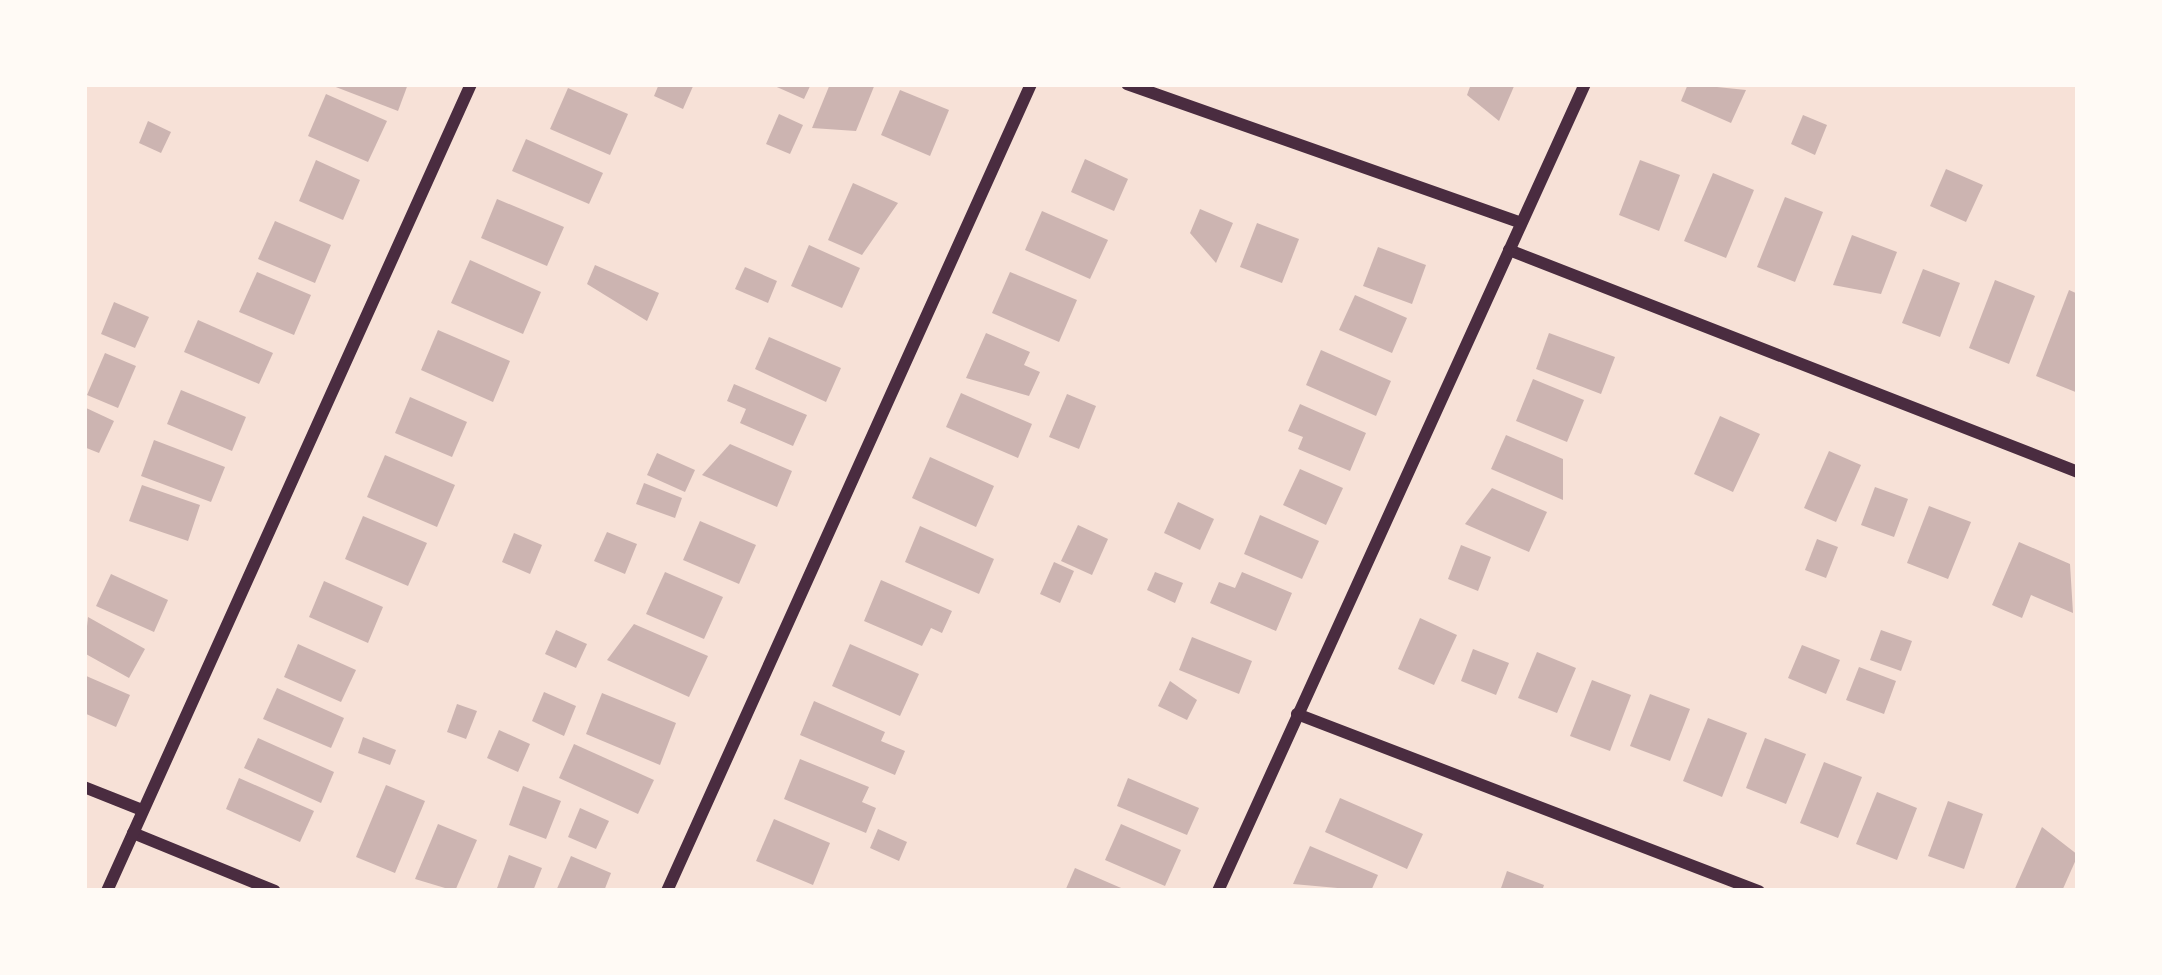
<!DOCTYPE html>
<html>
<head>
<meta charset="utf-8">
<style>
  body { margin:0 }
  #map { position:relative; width:2162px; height:975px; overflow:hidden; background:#f7e1d7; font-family:"Public Sans",sans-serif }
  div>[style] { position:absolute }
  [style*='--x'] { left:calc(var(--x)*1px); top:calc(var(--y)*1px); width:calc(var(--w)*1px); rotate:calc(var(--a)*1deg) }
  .building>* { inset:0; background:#ccb4b1 }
  .minor>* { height:12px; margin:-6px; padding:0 6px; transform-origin:6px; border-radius:6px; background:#4a2c40 }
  span { translate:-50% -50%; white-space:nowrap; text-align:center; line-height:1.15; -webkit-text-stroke:9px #fffaf5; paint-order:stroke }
  .frame { position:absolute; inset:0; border:87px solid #fffaf5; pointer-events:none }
</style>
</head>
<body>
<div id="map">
  <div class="building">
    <div style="clip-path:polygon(328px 84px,408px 84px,398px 111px)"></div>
    <div style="clip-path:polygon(659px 84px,694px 84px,683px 109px,654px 96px)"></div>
    <div style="clip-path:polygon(770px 84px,811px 84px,804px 99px)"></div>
    <div style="clip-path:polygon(830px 84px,875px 84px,856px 131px,812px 128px)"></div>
    <div style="clip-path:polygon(1471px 84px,1515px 84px,1499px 121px,1467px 95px)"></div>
    <div style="clip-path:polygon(1688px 84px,1746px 90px,1731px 123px,1681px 101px)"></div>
    <div style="clip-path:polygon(568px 88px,628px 114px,610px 155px,550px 129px)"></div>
    <div style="clip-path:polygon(900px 90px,949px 110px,930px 156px,881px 135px)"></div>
    <div style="clip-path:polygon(326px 94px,387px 121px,368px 162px,308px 136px)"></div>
    <div style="clip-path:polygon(779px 114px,803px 125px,790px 154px,766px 144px)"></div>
    <div style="clip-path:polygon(1803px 115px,1827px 125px,1815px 155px,1791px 144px)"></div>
    <div style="clip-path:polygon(148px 121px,171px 132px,161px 153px,139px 143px)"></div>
    <div style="clip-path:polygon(526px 139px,603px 173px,589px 204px,512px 171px)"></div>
    <div style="clip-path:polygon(1085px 159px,1128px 179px,1114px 211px,1071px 192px)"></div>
    <div style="clip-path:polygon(316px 160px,360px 180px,343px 220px,299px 201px)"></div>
    <div style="clip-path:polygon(1640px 160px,1680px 175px,1659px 231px,1619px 215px)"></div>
    <div style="clip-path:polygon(1946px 169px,1983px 185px,1966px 222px,1930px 206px)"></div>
    <div style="clip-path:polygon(1713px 173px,1754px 190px,1726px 258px,1684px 241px)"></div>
    <div style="clip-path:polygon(853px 183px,898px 203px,862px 255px,828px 240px)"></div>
    <div style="clip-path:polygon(1785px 197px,1823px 212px,1795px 282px,1757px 267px)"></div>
    <div style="clip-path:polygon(497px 199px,564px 227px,547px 266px,481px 238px)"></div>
    <div style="clip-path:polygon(1200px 209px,1233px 223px,1216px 263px,1190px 233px)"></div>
    <div style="clip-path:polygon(1042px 211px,1108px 240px,1090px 279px,1025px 250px)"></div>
    <div style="clip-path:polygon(275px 221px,331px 245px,315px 283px,258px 259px)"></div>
    <div style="clip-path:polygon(1257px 223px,1299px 239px,1282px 283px,1240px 267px)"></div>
    <div style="clip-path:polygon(1852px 235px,1897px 252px,1881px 294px,1833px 285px)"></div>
    <div style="clip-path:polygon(809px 245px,860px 268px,842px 308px,791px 286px)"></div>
    <div style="clip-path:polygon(1378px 247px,1426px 265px,1412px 304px,1363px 286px)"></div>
    <div style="clip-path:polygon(470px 260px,541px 292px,523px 334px,451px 303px)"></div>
    <div style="clip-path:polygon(595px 265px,659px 293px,647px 321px,587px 284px)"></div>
    <div style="clip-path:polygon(745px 267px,777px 281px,768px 303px,735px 289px)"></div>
    <div style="clip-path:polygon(1923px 269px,1960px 283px,1940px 337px,1902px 323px)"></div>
    <div style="clip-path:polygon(257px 272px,311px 295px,294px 335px,239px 312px)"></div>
    <div style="clip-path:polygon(1010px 272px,1077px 300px,1059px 342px,992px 313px)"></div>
    <div style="clip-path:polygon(1995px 280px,2035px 296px,2009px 364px,1969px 348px)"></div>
    <div style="clip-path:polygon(2069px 290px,2078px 294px,2078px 393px,2036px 376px)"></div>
    <div style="clip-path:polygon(1355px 295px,1407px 318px,1392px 353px,1339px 330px)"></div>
    <div style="clip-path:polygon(114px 302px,149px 317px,135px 348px,101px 334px)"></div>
    <div style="clip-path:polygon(198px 320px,273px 353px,259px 384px,184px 352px)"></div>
    <div style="clip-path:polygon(438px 330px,510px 361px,493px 402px,421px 370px)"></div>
    <div style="clip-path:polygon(986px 333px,1030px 352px,1024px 365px,1040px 372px,1029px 396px,966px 378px)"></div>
    <div style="clip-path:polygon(1549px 333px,1615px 357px,1601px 394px,1536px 369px)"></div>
    <div style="clip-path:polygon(769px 337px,841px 368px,826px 402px,755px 369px)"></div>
    <div style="clip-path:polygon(1321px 350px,1391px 381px,1376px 416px,1306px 385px)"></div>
    <div style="clip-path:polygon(105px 353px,136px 366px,118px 408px,87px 395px)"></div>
    <div style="clip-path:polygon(1533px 379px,1584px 400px,1567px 442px,1516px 421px)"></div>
    <div style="clip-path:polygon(734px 384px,807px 415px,793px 446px,740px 423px,746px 409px,727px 401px)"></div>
    <div style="clip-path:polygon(181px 390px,246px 417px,232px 451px,167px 424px)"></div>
    <div style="clip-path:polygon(961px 393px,1032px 424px,1018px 458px,946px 427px)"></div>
    <div style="clip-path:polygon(1067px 394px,1096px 406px,1079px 449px,1049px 437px)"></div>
    <div style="clip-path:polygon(410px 397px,467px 422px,452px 457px,395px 433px)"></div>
    <div style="clip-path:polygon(1300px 404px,1366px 433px,1350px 471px,1298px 449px,1303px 437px,1288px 431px)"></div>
    <div style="clip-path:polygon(84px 407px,114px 421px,99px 453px,84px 447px)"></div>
    <div style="clip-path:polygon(1720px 416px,1760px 434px,1733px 492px,1694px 474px)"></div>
    <div style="clip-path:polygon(1506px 435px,1563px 459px,1563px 500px,1491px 469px)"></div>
    <div style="clip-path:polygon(154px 440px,225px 467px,211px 502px,141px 476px)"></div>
    <div style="clip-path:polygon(730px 444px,792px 471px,777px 507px,702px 475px)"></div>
    <div style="clip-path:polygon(1829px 451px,1861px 465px,1836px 522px,1804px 508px)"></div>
    <div style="clip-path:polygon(657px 453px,695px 470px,685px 492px,647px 475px)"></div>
    <div style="clip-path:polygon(385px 455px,455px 485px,437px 527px,367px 497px)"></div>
    <div style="clip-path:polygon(930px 457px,994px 486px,976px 527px,912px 498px)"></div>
    <div style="clip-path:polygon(1300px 469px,1343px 488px,1326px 525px,1283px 505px)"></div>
    <div style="clip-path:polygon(644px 483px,682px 498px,675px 518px,636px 504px)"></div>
    <div style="clip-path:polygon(142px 485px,200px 505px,188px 541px,129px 521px)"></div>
    <div style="clip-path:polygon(1875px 487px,1908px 499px,1894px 537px,1861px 525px)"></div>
    <div style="clip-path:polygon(1492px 488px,1547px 512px,1529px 552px,1465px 524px)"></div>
    <div style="clip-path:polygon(1178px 502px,1214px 519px,1200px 550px,1164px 533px)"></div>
    <div style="clip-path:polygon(1929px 506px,1971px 522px,1948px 579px,1907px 563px)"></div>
    <div style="clip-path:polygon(1260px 515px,1319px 541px,1302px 579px,1244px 554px)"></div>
    <div style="clip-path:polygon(363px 516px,427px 543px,408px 586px,345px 559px)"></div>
    <div style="clip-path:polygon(700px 521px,756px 545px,739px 584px,683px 560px)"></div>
    <div style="clip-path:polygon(1078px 525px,1108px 539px,1092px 575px,1061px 561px)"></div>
    <div style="clip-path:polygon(920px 526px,994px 559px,979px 594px,905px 562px)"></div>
    <div style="clip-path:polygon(607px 532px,637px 544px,625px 574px,594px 561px)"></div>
    <div style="clip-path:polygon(514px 533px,542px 545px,530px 574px,502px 562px)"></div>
    <div style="clip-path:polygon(1817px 539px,1838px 547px,1826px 578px,1805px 570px)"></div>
    <div style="clip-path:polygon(2019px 542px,2070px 564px,2073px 613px,2031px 595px,2022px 618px,1992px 605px)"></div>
    <div style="clip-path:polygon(1461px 545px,1491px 557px,1478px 591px,1448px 579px)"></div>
    <div style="clip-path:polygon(1054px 562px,1074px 571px,1060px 603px,1040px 594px)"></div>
    <div style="clip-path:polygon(665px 572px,723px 597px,704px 639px,646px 614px)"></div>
    <div style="clip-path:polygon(1155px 572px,1183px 583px,1175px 603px,1147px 590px)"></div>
    <div style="clip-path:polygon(1242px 572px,1292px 593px,1276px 631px,1210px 603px,1219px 582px,1235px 588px)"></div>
    <div style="clip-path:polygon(111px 574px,168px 600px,154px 632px,96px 606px)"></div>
    <div style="clip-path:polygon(881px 580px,952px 611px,942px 633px,931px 628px,922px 646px,864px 621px)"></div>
    <div style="clip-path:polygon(324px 581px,383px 607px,368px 643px,309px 617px)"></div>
    <div style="clip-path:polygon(88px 617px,145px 649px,129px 678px,84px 653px)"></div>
    <div style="clip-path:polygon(1420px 618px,1457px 635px,1434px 685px,1398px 669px)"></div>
    <div style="clip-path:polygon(634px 624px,708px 656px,689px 697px,607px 660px)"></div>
    <div style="clip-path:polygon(556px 630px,587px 644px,576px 668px,545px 654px)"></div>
    <div style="clip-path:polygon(1881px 630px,1912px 641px,1901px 671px,1870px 660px)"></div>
    <div style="clip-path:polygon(1192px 637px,1252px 661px,1239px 694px,1179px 670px)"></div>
    <div style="clip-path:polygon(298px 644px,356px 670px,341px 702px,284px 677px)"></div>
    <div style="clip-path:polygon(850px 644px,919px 674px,900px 716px,832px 686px)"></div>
    <div style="clip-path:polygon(1802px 645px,1840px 660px,1826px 694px,1788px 678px)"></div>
    <div style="clip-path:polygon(1473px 649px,1509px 663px,1496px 695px,1461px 681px)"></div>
    <div style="clip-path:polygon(1537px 652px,1576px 668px,1557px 713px,1518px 698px)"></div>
    <div style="clip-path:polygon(1859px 667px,1896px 681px,1884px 714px,1846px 700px)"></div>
    <div style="clip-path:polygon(84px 675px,130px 695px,116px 727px,84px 713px)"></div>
    <div style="clip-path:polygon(1592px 680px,1631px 695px,1610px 751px,1570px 736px)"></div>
    <div style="clip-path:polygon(1170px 681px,1197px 700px,1187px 720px,1158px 706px)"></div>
    <div style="clip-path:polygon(277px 688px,344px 718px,331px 748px,263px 719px)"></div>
    <div style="clip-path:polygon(544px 692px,576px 706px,564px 736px,532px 721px)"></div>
    <div style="clip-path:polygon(602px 693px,676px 723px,660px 765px,586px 734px)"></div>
    <div style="clip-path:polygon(1650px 694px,1690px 709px,1670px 761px,1630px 746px)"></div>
    <div style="clip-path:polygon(814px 701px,885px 732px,881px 741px,905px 751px,895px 775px,800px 735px)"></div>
    <div style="clip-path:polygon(457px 704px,477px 711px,466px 739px,447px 732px)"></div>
    <div style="clip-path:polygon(1708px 718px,1747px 733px,1722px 797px,1683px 781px)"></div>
    <div style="clip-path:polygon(499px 730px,530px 744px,518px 772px,487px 758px)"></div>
    <div style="clip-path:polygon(363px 737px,396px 750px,390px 765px,358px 753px)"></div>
    <div style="clip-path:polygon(258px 738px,334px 772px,321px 803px,244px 768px)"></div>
    <div style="clip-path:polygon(1765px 738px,1806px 754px,1786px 804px,1746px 788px)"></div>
    <div style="clip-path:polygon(574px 744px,654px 780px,638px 814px,559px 778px)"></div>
    <div style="clip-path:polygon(800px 759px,869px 787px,862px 802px,876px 808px,866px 833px,784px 799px)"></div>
    <div style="clip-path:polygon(1824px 762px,1862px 777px,1838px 838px,1800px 823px)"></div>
    <div style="clip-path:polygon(239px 778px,314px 811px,300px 842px,226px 809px)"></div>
    <div style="clip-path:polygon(1128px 778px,1199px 808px,1187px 835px,1117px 806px)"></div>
    <div style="clip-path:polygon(386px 785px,425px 801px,395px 873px,356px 857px)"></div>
    <div style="clip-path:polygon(523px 786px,561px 801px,546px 839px,509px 825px)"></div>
    <div style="clip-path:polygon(1877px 792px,1917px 808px,1897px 860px,1856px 844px)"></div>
    <div style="clip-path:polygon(1340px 798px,1423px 834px,1407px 869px,1325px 832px)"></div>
    <div style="clip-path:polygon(1948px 801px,1983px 814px,1964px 869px,1928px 856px)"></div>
    <div style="clip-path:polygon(580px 808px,609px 821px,596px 849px,568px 837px)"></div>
    <div style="clip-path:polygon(774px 819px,830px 843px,813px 885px,756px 861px)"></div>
    <div style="clip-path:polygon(438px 824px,477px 840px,455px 891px,415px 879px)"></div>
    <div style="clip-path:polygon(1121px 824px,1181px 850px,1165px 886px,1105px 860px)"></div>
    <div style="clip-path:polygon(2042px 827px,2078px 855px,2062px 891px,2014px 891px)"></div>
    <div style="clip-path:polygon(878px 829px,907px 842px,899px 861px,870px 848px)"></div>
    <div style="clip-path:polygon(1310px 846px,1378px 875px,1371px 891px,1293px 884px)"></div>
    <div style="clip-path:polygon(509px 855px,542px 868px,533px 891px,496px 891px)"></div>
    <div style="clip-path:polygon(571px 856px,611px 873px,604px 891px,556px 891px)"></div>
    <div style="clip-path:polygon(1075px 868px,1128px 891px,1065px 891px)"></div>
    <div style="clip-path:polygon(1507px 871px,1544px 885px,1542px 891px,1500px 891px)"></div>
  </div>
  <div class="minor">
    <div style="--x:1127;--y:84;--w:418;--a:19.4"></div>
    <div style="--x:1509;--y:250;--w:611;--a:21.31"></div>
    <div style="--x:1297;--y:714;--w:495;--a:21"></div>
    <div style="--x:84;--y:787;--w:62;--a:21.6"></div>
    <div style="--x:133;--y:833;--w:153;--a:22.2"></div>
    <div style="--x:107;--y:891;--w:885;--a:-65.72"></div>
    <div style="--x:667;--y:891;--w:885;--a:-65.72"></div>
    <div style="--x:1218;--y:891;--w:887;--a:-65.55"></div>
  </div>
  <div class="frame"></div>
</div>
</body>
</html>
